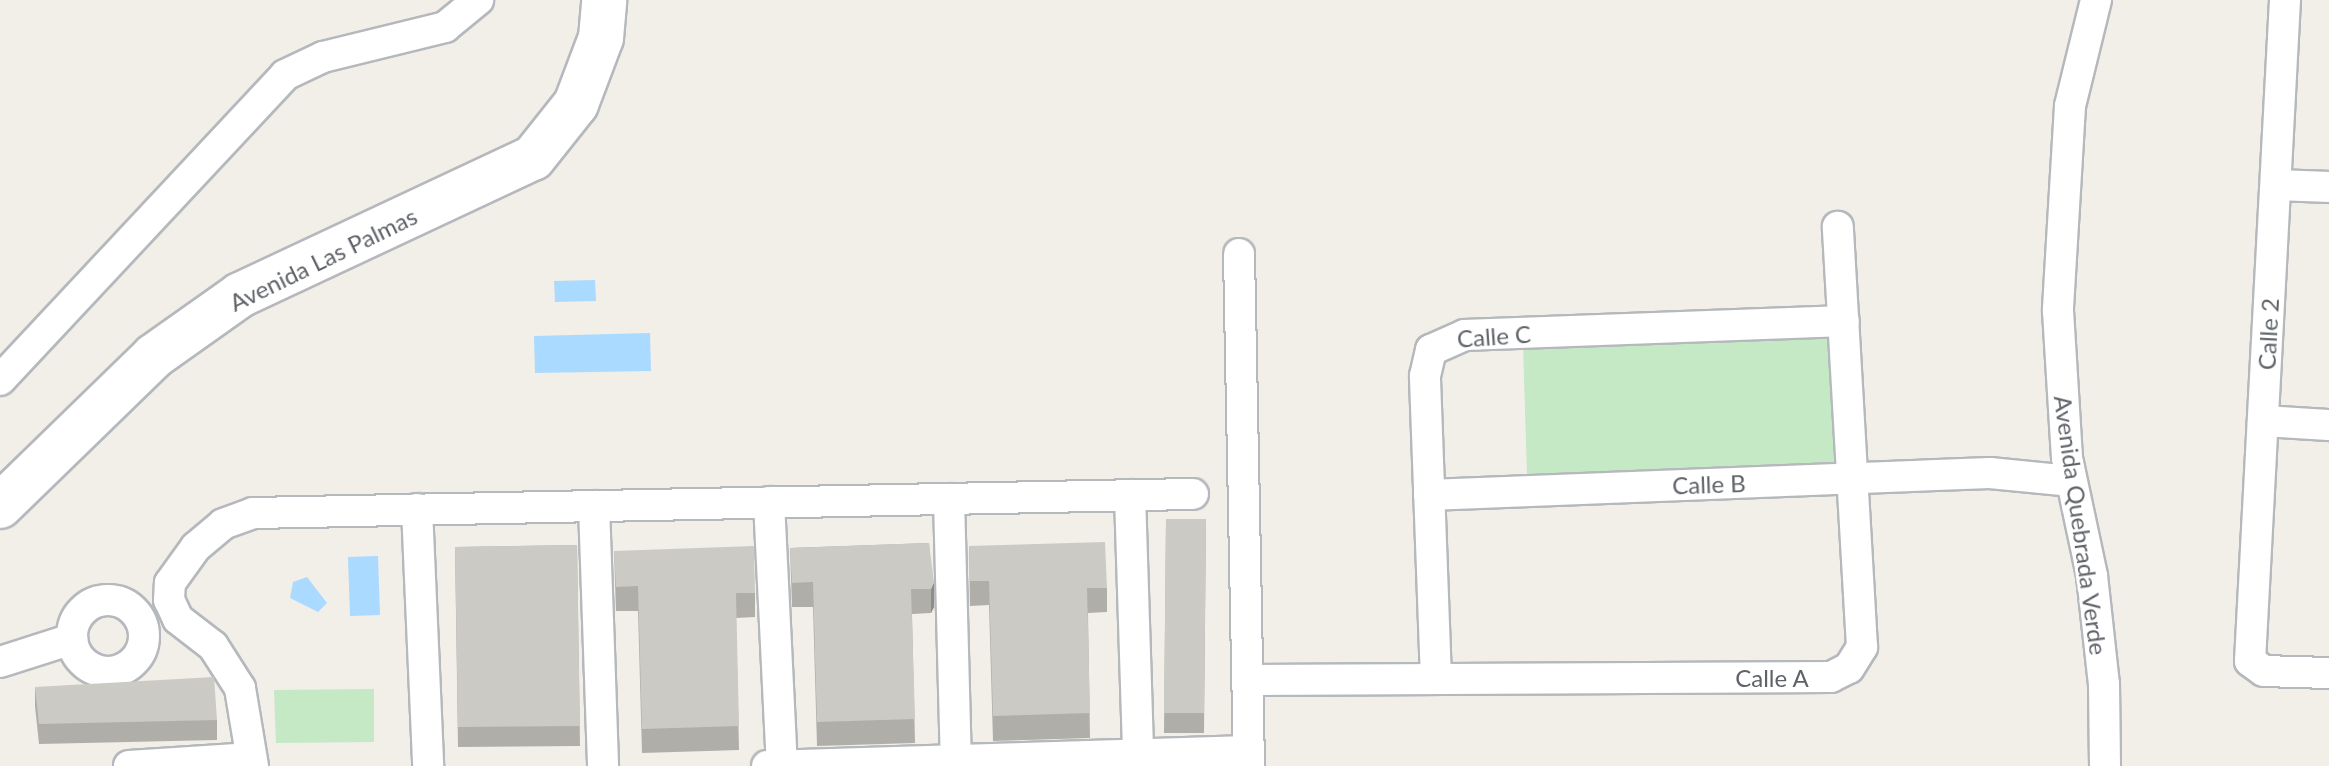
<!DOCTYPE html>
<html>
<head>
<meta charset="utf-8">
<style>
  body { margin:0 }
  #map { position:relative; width:2329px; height:766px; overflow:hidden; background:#f1efe8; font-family:Lato,sans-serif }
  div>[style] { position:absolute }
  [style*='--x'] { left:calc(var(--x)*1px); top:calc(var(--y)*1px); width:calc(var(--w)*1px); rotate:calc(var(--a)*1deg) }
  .green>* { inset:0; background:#c5e8c5 }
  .water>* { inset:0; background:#aadaff }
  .roads { filter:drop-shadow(2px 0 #b5b8bc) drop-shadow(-2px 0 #b5b8bc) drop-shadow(0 2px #b5b8bc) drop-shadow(0 -2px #b5b8bc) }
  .street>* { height:30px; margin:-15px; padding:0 15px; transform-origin:15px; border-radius:15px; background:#fff }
  .street>.ring { margin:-15px; padding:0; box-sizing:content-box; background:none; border:30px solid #fff; border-radius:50% }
  .secondary>* { height:44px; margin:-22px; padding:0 22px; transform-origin:22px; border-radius:22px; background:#fff }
  .wall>* { inset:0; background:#afaea9 }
  .shaded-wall>* { inset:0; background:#8f8d8a }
  .building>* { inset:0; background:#cccac5 }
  span { translate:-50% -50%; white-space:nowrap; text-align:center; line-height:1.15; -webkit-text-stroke:6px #fff; paint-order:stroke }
  .street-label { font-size:24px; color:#5f6368 }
</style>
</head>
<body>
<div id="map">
  <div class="green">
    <div style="clip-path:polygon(1830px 333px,1835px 464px,1527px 476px,1523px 344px)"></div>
    <div style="clip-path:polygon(374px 689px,374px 742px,276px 743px,274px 690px)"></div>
  </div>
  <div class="water">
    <div style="clip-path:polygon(595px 280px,596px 301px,555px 302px,554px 281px)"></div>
    <div style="clip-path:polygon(650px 333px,651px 371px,535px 373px,534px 336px)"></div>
    <div style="clip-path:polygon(378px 556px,380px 615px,350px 616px,348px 557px)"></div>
    <div style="clip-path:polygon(307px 577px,327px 603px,318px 612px,290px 598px,293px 582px)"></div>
  </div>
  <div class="roads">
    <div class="street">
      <div style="--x:2096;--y:0;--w:109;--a:103.8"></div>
      <div style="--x:2070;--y:106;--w:205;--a:93.4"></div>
      <div style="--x:2058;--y:311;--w:147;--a:86.5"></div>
      <div style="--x:2067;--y:458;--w:121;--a:78"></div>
      <div style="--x:2092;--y:576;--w:109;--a:83.7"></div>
      <div style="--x:2104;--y:684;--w:82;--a:89.3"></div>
      <div style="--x:2285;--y:0;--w:662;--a:93.03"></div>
      <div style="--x:2250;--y:661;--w:17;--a:36"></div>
      <div style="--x:2264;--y:671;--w:65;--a:1.8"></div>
      <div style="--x:2277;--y:185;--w:52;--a:2.2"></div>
      <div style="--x:1239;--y:254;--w:512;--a:88.88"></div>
      <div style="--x:0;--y:380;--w:417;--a:-46.9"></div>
      <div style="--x:285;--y:75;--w:42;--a:-25.3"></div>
      <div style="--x:323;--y:57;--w:126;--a:-13.8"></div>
      <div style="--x:445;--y:27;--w:43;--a:-39.3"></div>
      <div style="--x:2263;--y:421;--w:66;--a:3.5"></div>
      <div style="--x:1130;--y:495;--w:259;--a:88.2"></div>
      <div style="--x:1429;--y:495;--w:561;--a:-2.25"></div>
      <div style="--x:1990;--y:473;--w:80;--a:5.7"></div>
      <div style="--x:949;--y:499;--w:261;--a:88.5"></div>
      <div style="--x:769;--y:502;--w:264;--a:87.2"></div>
      <div style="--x:594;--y:506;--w:260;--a:88"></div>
      <div style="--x:417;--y:509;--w:257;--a:87.5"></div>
      <div class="ring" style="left:72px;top:600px;width:42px;height:42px"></div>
      <div style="--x:0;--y:662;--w:76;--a:-17.7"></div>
      <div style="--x:1436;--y:679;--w:303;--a:-92.1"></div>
      <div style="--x:1425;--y:376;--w:27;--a:-77"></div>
      <div style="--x:1431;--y:350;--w:37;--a:-24"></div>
      <div style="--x:1465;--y:335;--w:379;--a:-2.1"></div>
      <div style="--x:1248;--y:680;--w:583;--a:-0.29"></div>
      <div style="--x:1831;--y:677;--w:20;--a:-27"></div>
      <div style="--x:1849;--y:668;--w:25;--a:-58"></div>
      <div style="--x:1862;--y:647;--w:421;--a:-93.3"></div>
      <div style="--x:129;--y:766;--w:119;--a:-3.8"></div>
      <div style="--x:253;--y:766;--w:79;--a:-99.5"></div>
      <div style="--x:240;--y:688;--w:50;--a:-122.7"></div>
      <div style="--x:213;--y:646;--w:44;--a:-142.4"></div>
      <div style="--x:178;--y:619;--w:21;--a:-115"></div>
      <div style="--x:169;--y:600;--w:17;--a:-87"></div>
      <div style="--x:170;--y:583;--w:44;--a:-54.2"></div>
      <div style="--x:196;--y:547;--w:35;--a:-40"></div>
      <div style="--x:223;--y:524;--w:32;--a:-20"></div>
      <div style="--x:253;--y:513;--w:940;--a:-1.16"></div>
      <div style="--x:767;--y:766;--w:482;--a:-1.8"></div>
    </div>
    <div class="secondary">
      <div style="--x:0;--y:506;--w:215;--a:-44.2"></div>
      <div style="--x:154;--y:356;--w:105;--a:-35.3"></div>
      <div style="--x:240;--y:295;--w:323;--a:-25.1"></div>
      <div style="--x:533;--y:158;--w:69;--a:-51.5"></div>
      <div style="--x:576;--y:104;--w:71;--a:-69.3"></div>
      <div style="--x:601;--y:38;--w:38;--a:-85"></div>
    </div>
  </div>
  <div class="wall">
    <div style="clip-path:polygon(1166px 519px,1206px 519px,1204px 733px,1164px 733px)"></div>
    <div style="clip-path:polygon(929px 543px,934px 607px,931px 613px,912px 614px,915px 743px,817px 746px,813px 607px,792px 607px,790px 548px)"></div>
    <div style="clip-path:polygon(577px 545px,580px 746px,458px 747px,455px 547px)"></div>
    <div style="clip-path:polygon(969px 546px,1107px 588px,1107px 612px,1088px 613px,1090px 738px,993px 741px,989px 605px,970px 606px)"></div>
    <div style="clip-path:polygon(614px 551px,755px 593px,755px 617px,736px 618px,739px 750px,642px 753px,638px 611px,616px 611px)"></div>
    <div style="clip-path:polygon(35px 687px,217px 720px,217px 740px,39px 744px,35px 706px)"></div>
  </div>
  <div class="shaded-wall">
    <div style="clip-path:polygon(934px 582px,934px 607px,931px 613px,931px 589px)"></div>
  </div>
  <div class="building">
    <div style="clip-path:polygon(1166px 519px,1206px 519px,1204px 713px,1164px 713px)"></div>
    <div style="clip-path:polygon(1105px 542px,1107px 588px,1087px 588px,1090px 713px,993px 716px,989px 581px,970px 581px,969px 546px)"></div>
    <div style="clip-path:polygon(929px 543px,934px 582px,931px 589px,911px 589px,915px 719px,817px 722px,813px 582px,792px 583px,790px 548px)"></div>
    <div style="clip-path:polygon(577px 545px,580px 726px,458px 727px,455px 547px)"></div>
    <div style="clip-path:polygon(754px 546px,755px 593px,736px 593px,739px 726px,642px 729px,638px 586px,616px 587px,614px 551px)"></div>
    <div style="clip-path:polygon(214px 677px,217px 720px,39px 724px,35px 687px)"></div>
  </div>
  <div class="street-label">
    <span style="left:323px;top:259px;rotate:-26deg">Avenida Las Palmas</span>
    <span style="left:2268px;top:334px;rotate:-87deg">Calle 2</span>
    <span style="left:1494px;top:336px;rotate:-4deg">Calle C</span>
    <span style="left:1709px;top:484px;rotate:-2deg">Calle B</span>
    <span style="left:2081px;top:525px;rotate:82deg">Avenida Quebrada Verde</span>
    <span style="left:1772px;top:678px">Calle A</span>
  </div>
</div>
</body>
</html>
